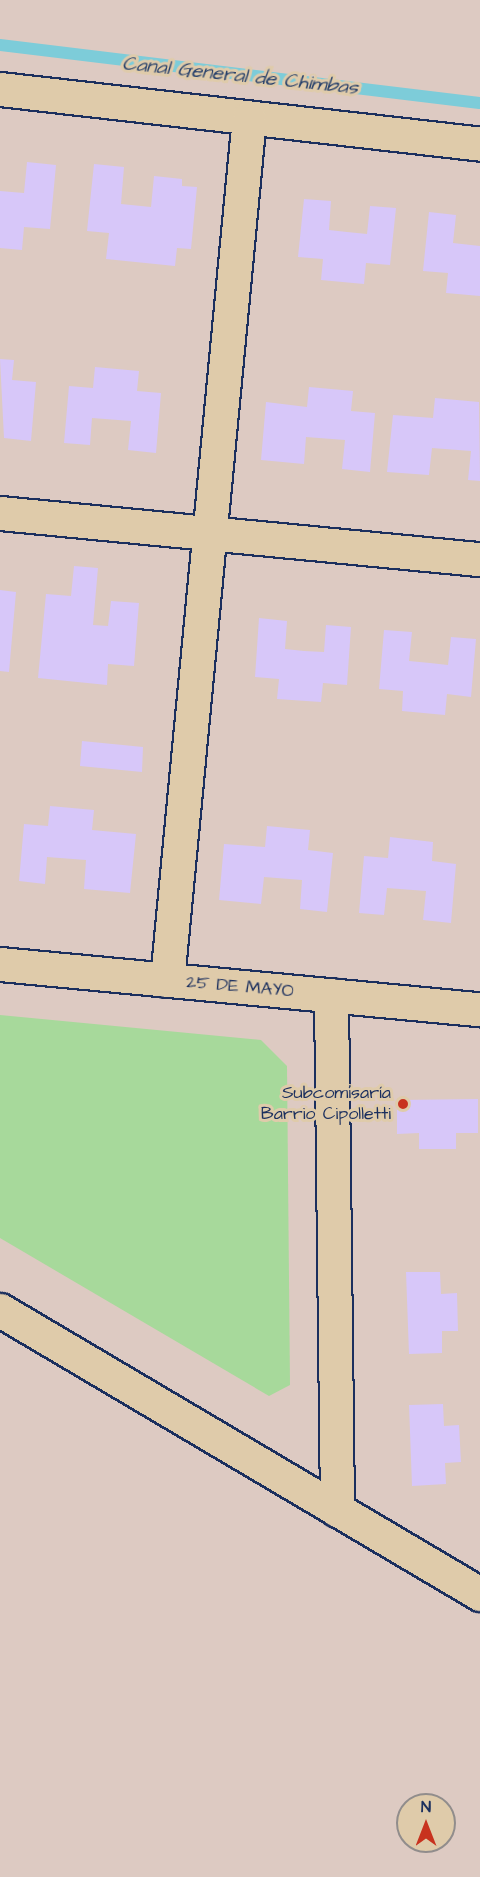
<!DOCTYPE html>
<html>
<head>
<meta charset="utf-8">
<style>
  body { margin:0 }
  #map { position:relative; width:480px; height:1877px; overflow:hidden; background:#ddcac2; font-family:"Architects Daughter",sans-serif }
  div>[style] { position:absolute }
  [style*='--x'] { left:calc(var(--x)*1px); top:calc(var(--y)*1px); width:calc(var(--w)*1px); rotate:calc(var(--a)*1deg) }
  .green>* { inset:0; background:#a7d99b }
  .stream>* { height:12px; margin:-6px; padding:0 6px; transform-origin:6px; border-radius:6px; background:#7dccd9 }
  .building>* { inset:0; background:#d7c7f9 }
  .roads { filter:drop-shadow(2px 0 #1b2f5e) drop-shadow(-2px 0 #1b2f5e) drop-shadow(0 2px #1b2f5e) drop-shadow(0 -2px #1b2f5e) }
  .minor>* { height:33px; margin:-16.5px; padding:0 16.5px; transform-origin:16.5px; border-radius:16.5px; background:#dfcbaa }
  .tertiary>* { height:33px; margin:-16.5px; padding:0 16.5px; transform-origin:16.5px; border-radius:16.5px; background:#dfcbaa }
  .dots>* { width:16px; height:16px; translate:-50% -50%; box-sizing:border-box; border:3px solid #dfcbaa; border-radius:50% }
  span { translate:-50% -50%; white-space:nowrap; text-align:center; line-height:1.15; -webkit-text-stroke:6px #dfcbaa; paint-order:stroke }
  .street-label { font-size:18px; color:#1b2f5e }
  .poi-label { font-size:18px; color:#1b2f5e }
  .right { translate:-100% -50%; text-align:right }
  .water-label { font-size:20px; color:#253f6a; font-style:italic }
  .north { position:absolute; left:396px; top:1793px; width:60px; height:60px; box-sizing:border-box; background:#dfcbaa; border:2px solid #918d8c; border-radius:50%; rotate:0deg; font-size:16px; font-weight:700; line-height:24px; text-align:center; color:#1b2f5e }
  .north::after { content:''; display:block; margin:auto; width:21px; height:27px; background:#c8321e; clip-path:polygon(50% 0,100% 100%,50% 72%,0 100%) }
</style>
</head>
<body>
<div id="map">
  <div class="green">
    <div style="clip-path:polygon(0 1015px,261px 1040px,287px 1066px,290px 1385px,269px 1396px,0 1238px)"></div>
  </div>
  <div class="stream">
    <div style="--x:0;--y:45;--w:483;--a:6.9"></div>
  </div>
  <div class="building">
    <div style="clip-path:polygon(27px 162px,56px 165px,50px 229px,24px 227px,22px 250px,0 248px,0 191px,24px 193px)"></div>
    <div style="clip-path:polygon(94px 164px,124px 167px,121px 204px,151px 207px,154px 176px,182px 179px,182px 186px,197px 187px,191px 249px,177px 248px,175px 266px,106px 259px,109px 233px,87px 231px)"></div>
    <div style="clip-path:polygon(304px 199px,331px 201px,329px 230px,347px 232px,367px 234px,370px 206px,396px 208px,390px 265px,366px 263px,364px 284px,321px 280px,323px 259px,298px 257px)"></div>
    <div style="clip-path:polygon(429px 212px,456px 215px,453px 243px,480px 246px,480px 296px,446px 293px,448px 273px,423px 271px)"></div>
    <div style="clip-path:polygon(0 359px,14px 360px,12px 380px,36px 382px,31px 441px,4px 438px)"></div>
    <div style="clip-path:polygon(95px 367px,139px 371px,137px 391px,161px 393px,156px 453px,128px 450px,131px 421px,92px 418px,90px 445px,64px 443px,69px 386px,93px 388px)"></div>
    <div style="clip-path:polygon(309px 387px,353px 391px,351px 411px,375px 413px,370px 472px,342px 469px,345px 440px,306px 437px,304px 464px,261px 460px,266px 402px,307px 407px)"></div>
    <div style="clip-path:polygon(435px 398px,479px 402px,480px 481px,468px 480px,471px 451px,432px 448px,429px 475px,387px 472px,393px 415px,433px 418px)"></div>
    <div style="clip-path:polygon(74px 566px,98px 568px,93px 625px,108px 626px,111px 601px,139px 603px,134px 666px,108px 664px,107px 685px,38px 678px,46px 594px,71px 596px)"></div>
    <div style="clip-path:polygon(0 590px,16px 592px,9px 672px,0 671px)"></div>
    <div style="clip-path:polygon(259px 618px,287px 621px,285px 649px,304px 651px,324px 652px,326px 625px,351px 627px,347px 685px,323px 683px,321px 702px,277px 699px,279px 679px,255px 677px)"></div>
    <div style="clip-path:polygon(384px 630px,412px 632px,409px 661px,430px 663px,448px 665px,451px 637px,476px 639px,471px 697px,447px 694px,445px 715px,402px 711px,403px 691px,379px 689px)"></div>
    <div style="clip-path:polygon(82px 741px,143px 747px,142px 772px,80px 766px)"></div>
    <div style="clip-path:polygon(50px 806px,94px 810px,92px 830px,136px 834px,130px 893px,84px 889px,86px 860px,47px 857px,45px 884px,19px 881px,24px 824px,48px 826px)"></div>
    <div style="clip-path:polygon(267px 826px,310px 830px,308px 850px,333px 853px,327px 912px,300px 909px,302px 880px,264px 877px,261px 904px,219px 900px,224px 844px,265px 847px)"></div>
    <div style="clip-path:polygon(390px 837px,433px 842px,432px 861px,456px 864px,451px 923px,423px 920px,426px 891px,387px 888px,384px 915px,359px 913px,364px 856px,388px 858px)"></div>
    <div style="clip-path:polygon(478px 1099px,478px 1133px,456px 1133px,456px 1149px,419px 1149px,419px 1133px,397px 1134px,397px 1100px)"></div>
    <div style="clip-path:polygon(406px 1272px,440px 1272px,441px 1294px,457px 1293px,458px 1331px,442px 1331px,442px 1353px,409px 1354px)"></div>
    <div style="clip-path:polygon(443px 1404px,444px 1426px,459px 1425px,461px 1462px,445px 1463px,446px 1484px,412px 1486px,409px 1405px)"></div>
  </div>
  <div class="roads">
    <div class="minor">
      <div style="--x:0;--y:89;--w:483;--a:6.5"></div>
      <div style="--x:0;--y:513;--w:482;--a:5.5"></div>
      <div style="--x:167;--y:980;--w:866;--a:-84.57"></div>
      <div style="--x:331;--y:995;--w:515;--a:89.33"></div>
      <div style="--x:0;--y:1310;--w:558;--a:30.61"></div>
    </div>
    <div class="tertiary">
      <div style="--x:0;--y:964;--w:482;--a:5.4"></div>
    </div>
  </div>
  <div class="dots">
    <div style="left:403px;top:1104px;background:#c8321e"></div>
  </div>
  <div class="street-label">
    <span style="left:240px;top:987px;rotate:5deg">25 DE MAYO</span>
  </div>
  <div class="poi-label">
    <span class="right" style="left:391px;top:1104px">Subcomisaría<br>Barrio Cipolletti</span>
  </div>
  <div class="water-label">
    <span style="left:240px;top:76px;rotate:6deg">Canal General de Chimbas</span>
  </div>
  <div class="north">N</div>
</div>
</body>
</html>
